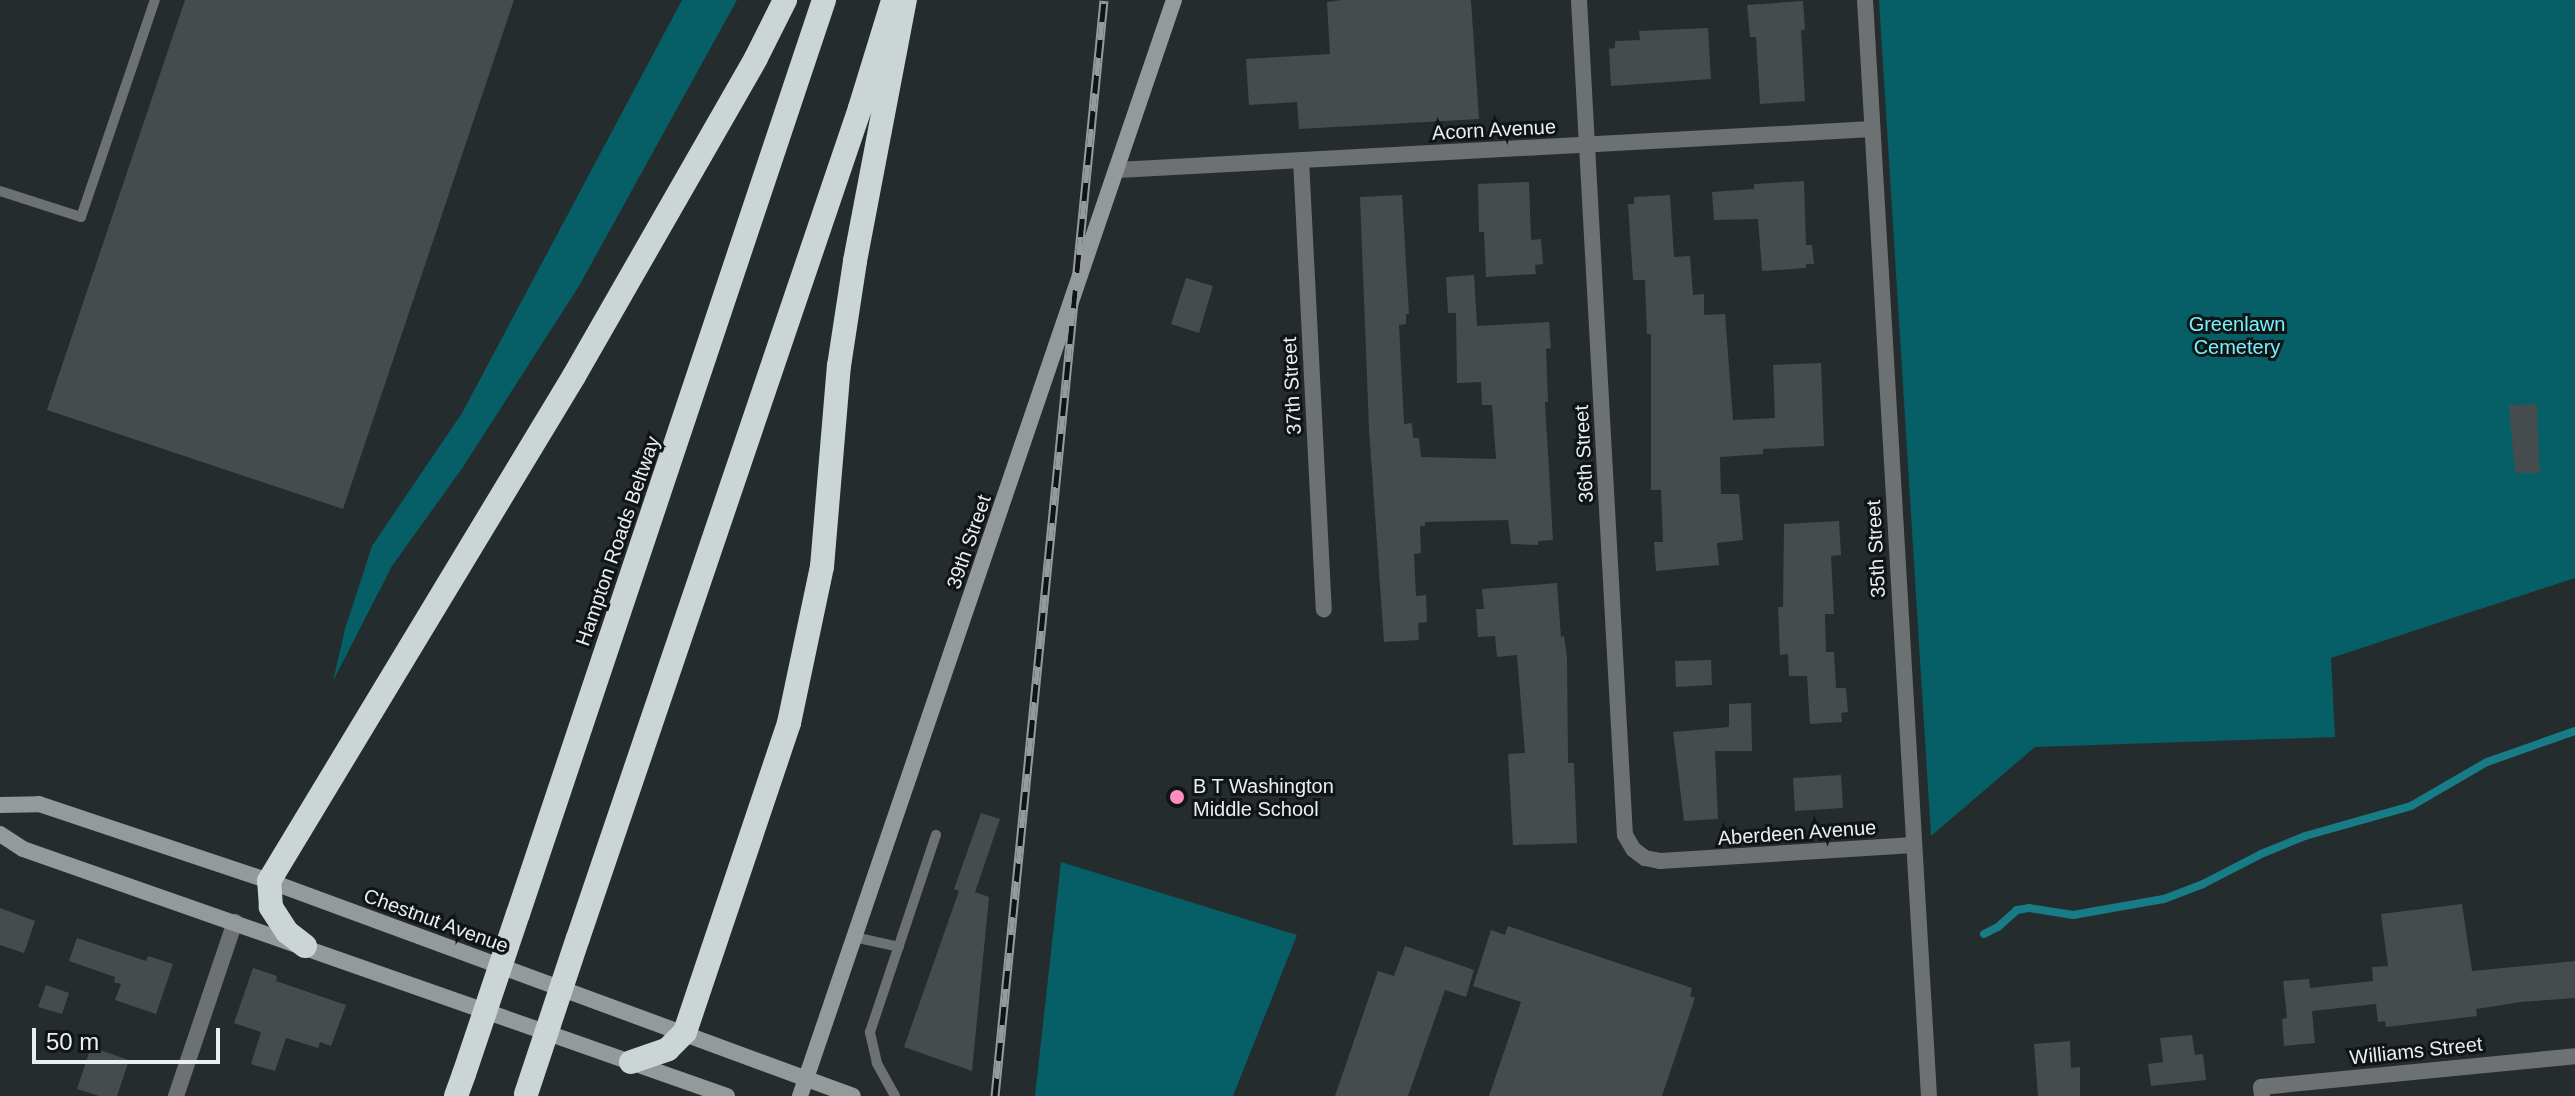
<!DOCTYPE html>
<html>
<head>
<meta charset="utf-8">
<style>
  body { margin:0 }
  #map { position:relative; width:2575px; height:1096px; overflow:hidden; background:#252c2d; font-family:Arial,sans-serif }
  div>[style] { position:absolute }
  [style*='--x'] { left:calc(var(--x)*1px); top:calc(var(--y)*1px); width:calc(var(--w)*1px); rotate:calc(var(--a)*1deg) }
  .green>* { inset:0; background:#065e66 }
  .stream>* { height:8px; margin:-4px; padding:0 4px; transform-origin:4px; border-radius:4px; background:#177c85 }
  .building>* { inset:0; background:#454c4d }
  .service>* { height:10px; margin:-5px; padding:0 5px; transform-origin:5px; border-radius:5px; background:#6e7172 }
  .minor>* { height:16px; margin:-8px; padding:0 8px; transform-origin:8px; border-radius:8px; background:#6e7172 }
  .tertiary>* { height:16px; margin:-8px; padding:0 8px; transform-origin:8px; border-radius:8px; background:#6e7172 }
  .secondary>* { height:16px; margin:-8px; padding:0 8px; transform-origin:8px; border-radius:8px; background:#949a9a }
  .motorway>* { height:24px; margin:-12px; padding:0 12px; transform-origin:12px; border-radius:12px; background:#ccd5d6 }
  .rail>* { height:9px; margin-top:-4.5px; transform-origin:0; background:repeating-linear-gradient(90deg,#111414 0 18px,#959b9c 0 36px); box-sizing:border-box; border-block:2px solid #959b9c }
  .motorway-bridge>* { height:24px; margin:-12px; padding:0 12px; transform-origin:12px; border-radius:12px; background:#ccd5d6 }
  .dots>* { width:22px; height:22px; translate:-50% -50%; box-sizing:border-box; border:4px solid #111414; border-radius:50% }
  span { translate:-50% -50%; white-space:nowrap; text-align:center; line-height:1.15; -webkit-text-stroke:6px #111414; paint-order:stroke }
  .street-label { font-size:20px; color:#eaeeef }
  .park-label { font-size:20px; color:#77f1fd }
  .poi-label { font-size:20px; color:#eaeeef }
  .left { translate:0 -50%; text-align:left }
  .scale { position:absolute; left:32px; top:1028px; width:188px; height:36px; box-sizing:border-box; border:4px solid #eaeeef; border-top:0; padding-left:10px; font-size:24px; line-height:28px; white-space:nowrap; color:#eaeeef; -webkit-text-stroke:6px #111414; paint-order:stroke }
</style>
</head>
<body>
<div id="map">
  <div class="green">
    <div style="clip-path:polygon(682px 0,737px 0,579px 286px,463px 467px,392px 566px,333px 681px,345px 629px,372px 546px,462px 413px)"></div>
    <div style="clip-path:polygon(1879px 0,2575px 0,2575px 578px,2331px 658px,2335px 737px,2035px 747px,1931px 836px)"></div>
    <div style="clip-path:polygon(1061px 862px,1297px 935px,1233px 1096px,1035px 1096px)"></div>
  </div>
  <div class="stream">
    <div style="--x:1984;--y:934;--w:16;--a:-27"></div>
    <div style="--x:1998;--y:927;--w:25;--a:-42"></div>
    <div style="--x:2017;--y:910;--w:12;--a:-9"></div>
    <div style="--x:2029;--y:908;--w:45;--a:9"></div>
    <div style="--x:2073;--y:915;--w:92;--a:-10"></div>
    <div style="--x:2164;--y:899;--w:42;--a:-21"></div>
    <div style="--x:2203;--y:884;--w:65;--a:-27.3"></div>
    <div style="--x:2261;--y:854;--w:48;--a:-22.2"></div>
    <div style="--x:2305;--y:836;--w:110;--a:-15.8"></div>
    <div style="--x:2411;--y:806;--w:88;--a:-30.1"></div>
    <div style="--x:2487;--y:762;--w:93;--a:-19.4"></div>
  </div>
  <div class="building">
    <div style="clip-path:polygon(185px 0,514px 0,343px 509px,47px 410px)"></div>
    <div style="clip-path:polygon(1342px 0,1471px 0,1479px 119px,1299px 129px,1297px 102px,1249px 105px,1246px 59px,1330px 54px,1327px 2px)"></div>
    <div style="clip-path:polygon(1803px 1px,1805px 30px,1801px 30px,1805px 101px,1760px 104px,1756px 37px,1750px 37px,1747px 5px)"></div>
    <div style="clip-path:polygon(1708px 28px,1711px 79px,1611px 86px,1609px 49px,1615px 48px,1615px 41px,1640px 40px,1639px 31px)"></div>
    <div style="clip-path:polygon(1804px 181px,1806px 245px,1812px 245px,1814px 264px,1806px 264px,1806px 268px,1762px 271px,1758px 219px,1714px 220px,1712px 192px,1754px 189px,1754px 184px)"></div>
    <div style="clip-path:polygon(1529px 182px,1531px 240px,1541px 239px,1543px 264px,1535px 265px,1536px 274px,1486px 277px,1484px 232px,1479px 232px,1478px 184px)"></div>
    <div style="clip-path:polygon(1402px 195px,1409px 314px,1406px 314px,1406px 324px,1399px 325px,1404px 424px,1412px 423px,1413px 438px,1419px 438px,1421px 457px,1496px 459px,1492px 405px,1482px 405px,1481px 382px,1457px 383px,1456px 313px,1448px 313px,1446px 277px,1474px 275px,1477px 326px,1549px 322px,1551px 348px,1546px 349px,1548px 402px,1545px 402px,1553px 540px,1538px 541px,1538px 545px,1511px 544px,1508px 520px,1425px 522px,1425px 526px,1420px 526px,1421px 553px,1414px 554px,1416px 596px,1426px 595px,1427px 622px,1418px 623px,1419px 640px,1384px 642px,1369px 429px,1360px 197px)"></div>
    <div style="clip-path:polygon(1670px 195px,1674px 257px,1690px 256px,1693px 295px,1704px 294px,1704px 315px,1725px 314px,1733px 420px,1775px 418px,1773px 365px,1821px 363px,1824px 446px,1763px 449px,1763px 454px,1720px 457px,1721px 494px,1739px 494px,1743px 540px,1717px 543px,1719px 565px,1656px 571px,1654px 542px,1663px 542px,1661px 490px,1651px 490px,1651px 334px,1647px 334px,1645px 280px,1633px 280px,1628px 204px,1634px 204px,1634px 197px)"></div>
    <div style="clip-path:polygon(1186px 278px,1213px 286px,1199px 333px,1171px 324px)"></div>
    <div style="clip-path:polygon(2537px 404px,2540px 473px,2515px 473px,2509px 405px)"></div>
    <div style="clip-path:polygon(1839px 521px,1841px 555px,1831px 556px,1834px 614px,1825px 614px,1826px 652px,1834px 652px,1836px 688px,1846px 688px,1848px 712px,1841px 713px,1842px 722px,1810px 724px,1807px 676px,1789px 676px,1788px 654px,1780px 655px,1778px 607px,1783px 607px,1784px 524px)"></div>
    <div style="clip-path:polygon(1557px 583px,1561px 637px,1564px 636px,1567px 657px,1568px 763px,1574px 763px,1577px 843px,1513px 845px,1508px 754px,1525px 753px,1517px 655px,1497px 657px,1495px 636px,1478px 637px,1476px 609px,1484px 609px,1482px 589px)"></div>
    <div style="clip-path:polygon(1711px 660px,1712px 685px,1676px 687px,1675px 661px)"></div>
    <div style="clip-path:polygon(1751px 703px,1752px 751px,1715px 751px,1718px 819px,1684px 821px,1673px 732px,1729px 727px,1729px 704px)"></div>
    <div style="clip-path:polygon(1841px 775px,1843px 808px,1795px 811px,1793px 778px)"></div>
    <div style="clip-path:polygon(981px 813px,1000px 819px,975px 892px,989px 897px,972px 1071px,904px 1047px,959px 891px,954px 889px)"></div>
    <div style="clip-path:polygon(2462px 904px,2472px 971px,2575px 961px,2575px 998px,2521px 1002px,2476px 1009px,2477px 1016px,2386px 1027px,2385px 1021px,2378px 1022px,2376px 1004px,2312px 1011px,2315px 1043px,2284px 1046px,2282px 1019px,2287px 1018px,2283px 981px,2309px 979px,2310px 988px,2373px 981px,2372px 967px,2388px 966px,2381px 914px)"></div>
    <div style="clip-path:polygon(0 908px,35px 921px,24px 953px,0 945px)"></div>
    <div style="clip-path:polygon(1508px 926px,1692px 988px,1690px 996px,1695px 998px,1662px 1096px,1489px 1096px,1521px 1002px,1473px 986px,1491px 930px,1505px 935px)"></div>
    <div style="clip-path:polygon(77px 938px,146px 961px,148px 956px,173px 964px,156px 1014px,115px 1000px,121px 984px,114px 982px,115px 977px,69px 961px)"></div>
    <div style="clip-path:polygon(1405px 946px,1474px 970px,1466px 997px,1445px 990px,1408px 1096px,1335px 1096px,1378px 971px,1394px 976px)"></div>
    <div style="clip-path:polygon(253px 968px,277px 976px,276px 981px,346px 1005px,331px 1046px,320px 1042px,318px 1048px,286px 1038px,275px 1071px,251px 1064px,261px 1032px,234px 1023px)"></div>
    <div style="clip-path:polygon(46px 985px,69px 993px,62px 1014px,38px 1007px)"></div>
    <div style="clip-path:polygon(2192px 1035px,2195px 1055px,2203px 1054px,2206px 1080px,2151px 1086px,2148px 1064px,2163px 1062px,2160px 1038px)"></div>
    <div style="clip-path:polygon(2070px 1041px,2071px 1068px,2080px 1067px,2080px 1096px,2038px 1096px,2034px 1044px)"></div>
    <div style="clip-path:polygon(91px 1047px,129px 1060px,117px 1096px,99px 1096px,77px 1089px)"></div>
  </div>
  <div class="service">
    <div style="--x:0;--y:191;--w:85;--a:17.8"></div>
    <div style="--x:81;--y:217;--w:229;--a:-71.2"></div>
    <div style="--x:854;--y:937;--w:46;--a:12.5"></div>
    <div style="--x:895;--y:1096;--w:38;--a:-119"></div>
    <div style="--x:877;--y:1063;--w:32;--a:-103"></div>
    <div style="--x:870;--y:1032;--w:208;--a:-71.5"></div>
  </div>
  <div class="minor">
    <div style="--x:1579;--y:0;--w:836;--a:86.85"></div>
    <div style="--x:1625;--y:835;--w:16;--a:60"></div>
    <div style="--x:1633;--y:849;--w:15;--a:37"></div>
    <div style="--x:1645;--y:858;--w:15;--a:11"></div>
    <div style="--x:1660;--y:861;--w:254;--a:-3.6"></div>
    <div style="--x:1301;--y:160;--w:450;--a:87.1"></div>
    <div style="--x:1118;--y:170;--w:755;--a:-3.11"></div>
    <div style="--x:2262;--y:1096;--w:9;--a:-96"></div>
    <div style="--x:2261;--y:1087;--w:316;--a:-5.6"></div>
  </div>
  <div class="tertiary">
    <div style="--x:1865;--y:0;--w:1098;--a:86.66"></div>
    <div style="--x:176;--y:1096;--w:184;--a:-71.3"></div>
  </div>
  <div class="secondary">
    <div style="--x:0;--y:805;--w:39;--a:-1"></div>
    <div style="--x:39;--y:804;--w:243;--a:18.5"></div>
    <div style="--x:269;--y:881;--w:622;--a:20.21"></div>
    <div style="--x:0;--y:834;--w:27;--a:33"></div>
    <div style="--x:23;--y:849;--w:746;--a:19.33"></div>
    <div style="--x:800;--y:1096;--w:1158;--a:-71.16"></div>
  </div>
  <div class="motorway">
    <div style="--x:518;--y:914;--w:964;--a:-71.49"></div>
    <div style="--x:578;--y:938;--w:877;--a:-71.23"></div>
    <div style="--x:860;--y:108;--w:109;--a:-72.9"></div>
    <div style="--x:305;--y:946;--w:23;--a:-142"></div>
    <div style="--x:287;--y:932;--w:30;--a:-123"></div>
    <div style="--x:271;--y:907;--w:26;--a:-94"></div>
    <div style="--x:269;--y:881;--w:590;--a:-58.87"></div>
    <div style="--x:574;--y:376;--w:366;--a:-60.2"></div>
    <div style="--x:756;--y:58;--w:65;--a:-63.4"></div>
    <div style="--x:631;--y:1062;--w:39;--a:-19"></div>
    <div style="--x:668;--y:1049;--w:24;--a:-45"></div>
    <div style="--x:685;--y:1032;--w:326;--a:-71.4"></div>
    <div style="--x:789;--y:723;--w:159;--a:-78.1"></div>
    <div style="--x:822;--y:567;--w:202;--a:-85.2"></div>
    <div style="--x:839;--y:366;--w:106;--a:-81.3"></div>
    <div style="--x:855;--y:261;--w:266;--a:-79.2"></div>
    <div style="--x:456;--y:1096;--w:23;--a:-70"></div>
  </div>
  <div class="rail">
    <div style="--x:995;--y:1096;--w:1101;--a:-84.32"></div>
  </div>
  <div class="motorway-bridge">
    <div style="--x:464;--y:1074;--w:169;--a:-71.4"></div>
    <div style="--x:526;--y:1094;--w:164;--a:-71.6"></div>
  </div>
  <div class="dots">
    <div style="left:1177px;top:797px;background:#fe8ebd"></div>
  </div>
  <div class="street-label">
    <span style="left:1494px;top:130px;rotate:-3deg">Acorn Avenue</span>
    <span style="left:1292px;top:386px;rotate:-93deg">37th Street</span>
    <span style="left:1584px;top:454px;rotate:-93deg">36th Street</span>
    <span style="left:618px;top:541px;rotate:-71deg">Hampton Roads Beltway</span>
    <span style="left:969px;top:542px;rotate:-71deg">39th Street</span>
    <span style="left:1876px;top:549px;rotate:-93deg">35th Street</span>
    <span style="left:1797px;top:833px;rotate:-4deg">Aberdeen Avenue</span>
    <span style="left:436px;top:921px;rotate:20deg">Chestnut Avenue</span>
    <span style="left:2416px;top:1051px;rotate:-6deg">Williams Street</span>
  </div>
  <div class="park-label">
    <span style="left:2237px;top:336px">Greenlawn<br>Cemetery</span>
  </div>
  <div class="poi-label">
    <span class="left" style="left:1193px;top:798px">B T Washington<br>Middle School</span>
  </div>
  <div class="scale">50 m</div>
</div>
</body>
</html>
